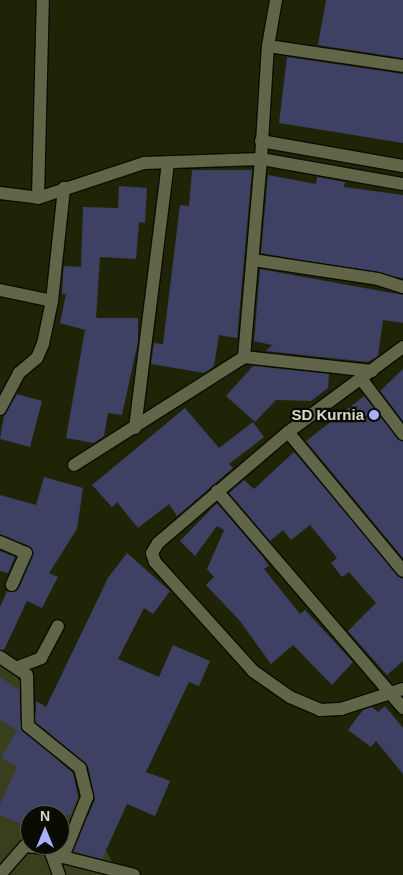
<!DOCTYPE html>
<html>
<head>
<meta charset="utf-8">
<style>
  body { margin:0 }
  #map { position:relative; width:403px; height:875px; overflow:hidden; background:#1f2407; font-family:Helvetica,sans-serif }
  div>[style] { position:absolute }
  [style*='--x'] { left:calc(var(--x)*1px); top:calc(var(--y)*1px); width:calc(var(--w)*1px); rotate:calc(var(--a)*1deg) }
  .green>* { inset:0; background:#393f1d }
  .building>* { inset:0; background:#3e4163 }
  .roads { filter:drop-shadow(1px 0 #0a0d00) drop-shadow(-1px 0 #0a0d00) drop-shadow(0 1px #0a0d00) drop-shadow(0 -1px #0a0d00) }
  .street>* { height:12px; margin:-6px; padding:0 6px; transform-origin:6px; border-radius:6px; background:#606647 }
  .dots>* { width:14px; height:14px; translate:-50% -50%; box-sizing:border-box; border:2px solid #0a0c03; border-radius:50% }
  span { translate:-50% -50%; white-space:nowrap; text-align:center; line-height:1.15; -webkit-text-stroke:4.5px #0a0c03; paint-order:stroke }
  .poi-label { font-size:15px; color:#d5d9c8; font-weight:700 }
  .right { translate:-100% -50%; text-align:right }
  .north { position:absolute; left:20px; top:805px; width:50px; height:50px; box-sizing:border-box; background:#0a0c03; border:1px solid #5b5e52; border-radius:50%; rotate:0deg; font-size:14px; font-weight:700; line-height:20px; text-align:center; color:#d5d9c8 }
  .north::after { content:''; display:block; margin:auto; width:18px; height:22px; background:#a8b0fc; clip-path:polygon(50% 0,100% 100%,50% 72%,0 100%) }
</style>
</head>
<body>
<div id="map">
  <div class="green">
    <div style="clip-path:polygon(evenodd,0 644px,119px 875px,0 875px,0 644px,30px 815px,60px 815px,60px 845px,30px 845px,30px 815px)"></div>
  </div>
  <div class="building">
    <div style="clip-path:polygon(326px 0,403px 0,403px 58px,318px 45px)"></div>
    <div style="clip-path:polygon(287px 57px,403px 74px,403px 143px,279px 123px)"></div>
    <div style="clip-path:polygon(192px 170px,252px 170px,237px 338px,219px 335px,214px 366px,204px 373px,151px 364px,154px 343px,163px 344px,180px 205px,189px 206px)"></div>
    <div style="clip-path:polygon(268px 175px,316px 184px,317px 177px,345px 182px,344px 187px,403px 195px,403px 278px,261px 253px)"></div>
    <div style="clip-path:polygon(119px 186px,147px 188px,145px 223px,139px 222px,136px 259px,100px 257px,96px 318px,138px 318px,138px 342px,122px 415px,108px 413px,104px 436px,94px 443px,66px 438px,85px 330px,60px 323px,66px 294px,62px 294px,63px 276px,64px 266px,81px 267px,83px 207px,118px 208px)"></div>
    <div style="clip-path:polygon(260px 269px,403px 295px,403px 323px,383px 320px,378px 356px,368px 362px,266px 351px,272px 345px,254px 341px)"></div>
    <div style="clip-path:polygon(253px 366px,329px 374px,328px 388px,311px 401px,276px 400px,255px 422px,226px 396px)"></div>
    <div style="clip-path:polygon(403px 369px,403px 421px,380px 391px)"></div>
    <div style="clip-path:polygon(17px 394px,42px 401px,30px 447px,0 439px,4px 416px)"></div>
    <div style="clip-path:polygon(364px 396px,403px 442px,403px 558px,306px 441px)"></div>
    <div style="clip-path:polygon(185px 408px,219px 448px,253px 422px,264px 437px,229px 464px,233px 468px,177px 516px,169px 504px,138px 528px,117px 502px,112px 507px,92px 485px)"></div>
    <div style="clip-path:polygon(294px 452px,403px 579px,403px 661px,387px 675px,348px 631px,376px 603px,349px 572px,342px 577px,331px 563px,337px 558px,310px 525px,291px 540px,283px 530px,270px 541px,229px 493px,244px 480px,254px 489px)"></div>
    <div style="clip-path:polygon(44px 477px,83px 488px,77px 529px,49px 573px,58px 577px,42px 608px,27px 601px,4px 650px,0 649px,0 607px,7px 591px,19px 588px,34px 553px,29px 546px,0 534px,0 495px,36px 505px)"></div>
    <div style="clip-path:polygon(217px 503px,263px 557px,269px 566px,264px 569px,300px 614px,305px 610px,353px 662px,332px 685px,293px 645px,271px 664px,240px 621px,206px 585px,214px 577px,207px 569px,224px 530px,217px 526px,195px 556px,180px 541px)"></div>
    <div style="clip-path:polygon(0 551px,15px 557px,8px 573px,0 571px)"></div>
    <div style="clip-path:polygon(127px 553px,170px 591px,153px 614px,144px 608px,118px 659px,159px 677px,173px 645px,210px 661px,199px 686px,189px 682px,146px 772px,170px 781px,155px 816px,127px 804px,102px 859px,74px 851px,95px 799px,88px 766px,36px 722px,36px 701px,46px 707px,108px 578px)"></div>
    <div style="clip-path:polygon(0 677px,19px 690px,21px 730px,73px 773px,78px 796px,71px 815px,30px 815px,30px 828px,0 815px,0 804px,17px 767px,1px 758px,17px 730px,0 720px)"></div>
    <div style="clip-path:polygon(385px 706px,403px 728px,403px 774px,376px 741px,371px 747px,348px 730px,363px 710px,372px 707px,378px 712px)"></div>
  </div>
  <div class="roads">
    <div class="street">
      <div style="--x:268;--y:46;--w:136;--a:8.4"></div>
      <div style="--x:261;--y:141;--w:144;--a:10"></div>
      <div style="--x:0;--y:193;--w:38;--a:7"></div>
      <div style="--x:38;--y:198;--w:112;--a:-18.3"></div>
      <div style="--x:144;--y:163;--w:117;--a:-2"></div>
      <div style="--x:261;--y:159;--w:113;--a:-86.5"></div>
      <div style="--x:268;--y:46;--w:47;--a:-80.1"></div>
      <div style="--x:38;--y:198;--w:198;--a:-88.6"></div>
      <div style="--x:253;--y:260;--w:126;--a:8.6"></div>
      <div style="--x:378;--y:279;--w:26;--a:18"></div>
      <div style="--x:0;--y:290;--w:53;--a:11.9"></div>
      <div style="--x:403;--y:347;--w:143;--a:143.5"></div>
      <div style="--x:288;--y:432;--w:171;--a:139.5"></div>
      <div style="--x:158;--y:543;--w:12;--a:121"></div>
      <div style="--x:152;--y:553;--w:9;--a:72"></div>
      <div style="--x:155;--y:562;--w:147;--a:48"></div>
      <div style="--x:253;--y:671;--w:45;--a:35.1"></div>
      <div style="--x:290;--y:697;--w:33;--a:23"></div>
      <div style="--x:320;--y:710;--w:21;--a:-3"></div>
      <div style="--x:341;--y:709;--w:65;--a:-17.9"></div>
      <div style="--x:372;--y:371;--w:129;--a:-173.8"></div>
      <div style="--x:244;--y:357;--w:199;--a:-85.1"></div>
      <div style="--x:261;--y:159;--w:144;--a:10"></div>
      <div style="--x:362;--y:380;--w:68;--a:52.8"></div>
      <div style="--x:0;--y:409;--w:41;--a:-62.2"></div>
      <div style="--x:19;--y:373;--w:23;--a:-40"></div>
      <div style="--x:37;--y:358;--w:15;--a:-67"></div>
      <div style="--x:43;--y:344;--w:44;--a:-78.2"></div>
      <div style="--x:52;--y:301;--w:114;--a:-83.9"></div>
      <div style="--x:135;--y:428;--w:267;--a:-82.9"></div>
      <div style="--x:288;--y:432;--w:180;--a:50.4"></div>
      <div style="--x:74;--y:465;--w:201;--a:-32.4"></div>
      <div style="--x:217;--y:491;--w:286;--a:49.4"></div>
      <div style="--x:0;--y:542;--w:28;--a:23"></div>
      <div style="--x:26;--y:553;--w:35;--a:114"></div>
      <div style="--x:0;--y:657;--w:32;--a:34"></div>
      <div style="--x:27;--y:675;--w:51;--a:88.9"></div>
      <div style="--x:28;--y:726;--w:67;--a:38.9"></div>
      <div style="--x:80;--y:768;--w:30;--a:76"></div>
      <div style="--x:87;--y:797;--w:65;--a:111.8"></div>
      <div style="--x:63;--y:857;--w:20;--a:-153"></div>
      <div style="--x:45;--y:848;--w:20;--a:-174"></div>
      <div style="--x:25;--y:846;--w:38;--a:131"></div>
      <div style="--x:18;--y:667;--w:25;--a:-21"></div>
      <div style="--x:41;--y:658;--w:36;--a:-62"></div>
      <div style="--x:50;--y:850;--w:27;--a:70"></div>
      <div style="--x:63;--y:857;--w:73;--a:14.2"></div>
    </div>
  </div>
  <div class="dots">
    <div style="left:374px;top:415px;background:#a8b0fc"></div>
  </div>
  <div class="poi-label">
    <span class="right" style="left:364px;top:415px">SD Kurnia</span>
  </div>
  <div class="north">N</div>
</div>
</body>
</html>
